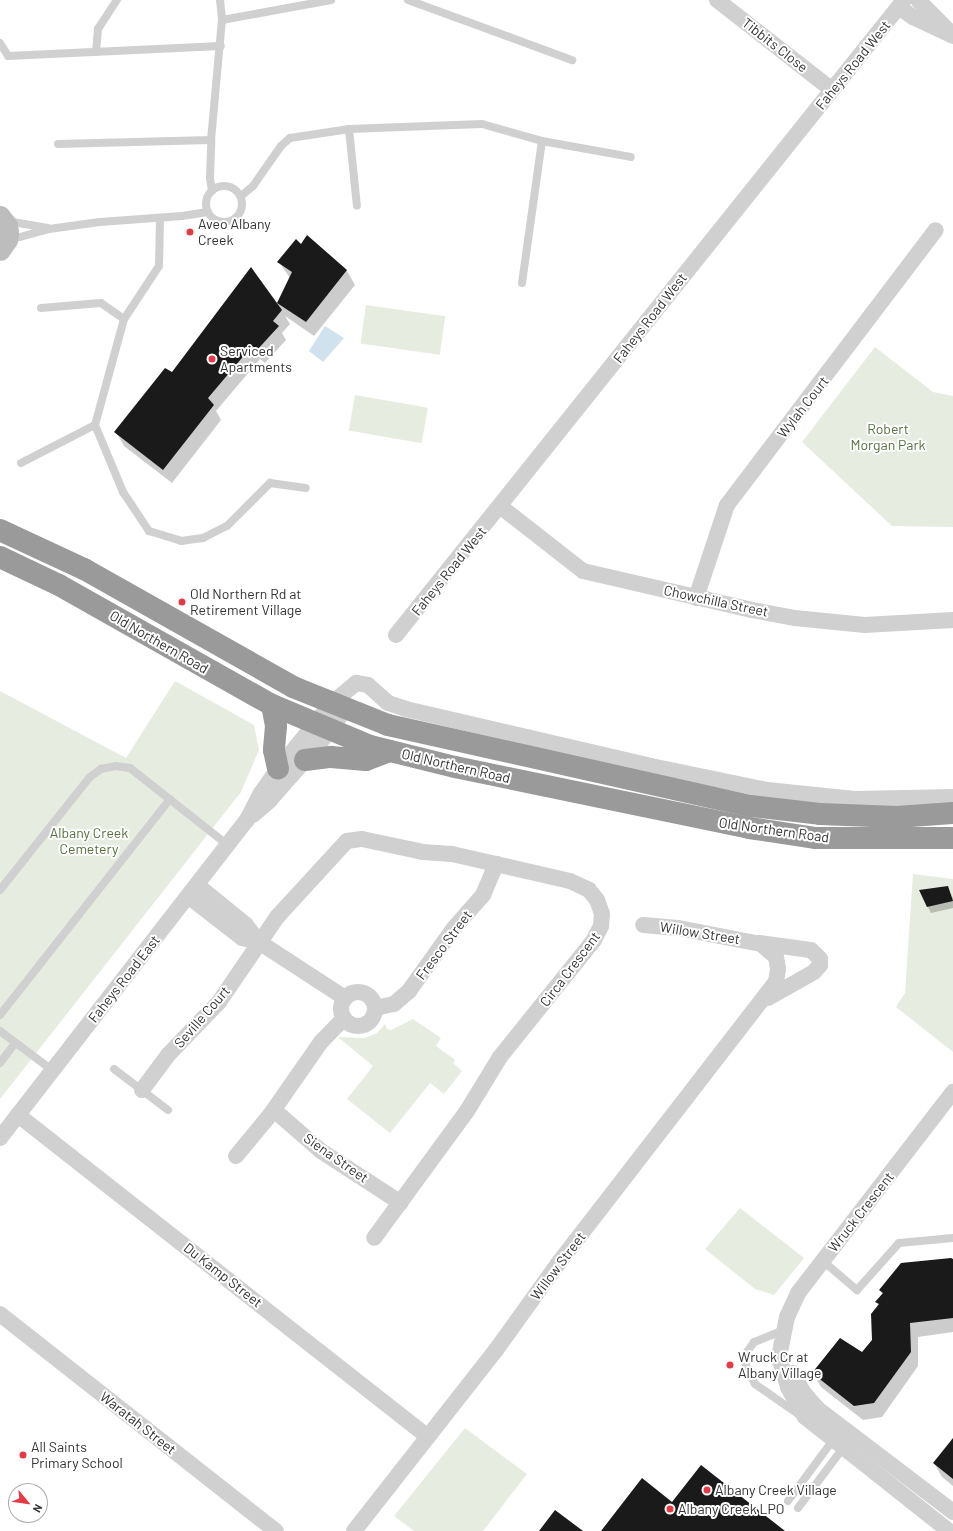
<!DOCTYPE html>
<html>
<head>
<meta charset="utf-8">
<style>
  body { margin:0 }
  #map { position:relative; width:953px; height:1531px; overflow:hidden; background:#fff; font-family:Barlow,sans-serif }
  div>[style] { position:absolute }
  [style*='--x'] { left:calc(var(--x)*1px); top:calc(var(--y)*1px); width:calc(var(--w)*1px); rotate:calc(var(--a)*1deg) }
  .green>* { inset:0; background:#e6ecdf; transform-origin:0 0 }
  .water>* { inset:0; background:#cfe2ee }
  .shadow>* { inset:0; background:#0003 }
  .building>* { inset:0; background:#1a1a1a }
  .lane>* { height:8px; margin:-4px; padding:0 4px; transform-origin:4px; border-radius:4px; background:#d0d0d0 }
  .lane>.ring { margin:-4px; padding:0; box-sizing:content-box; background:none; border:8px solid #d0d0d0; border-radius:50% }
  .street>* { height:16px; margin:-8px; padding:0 8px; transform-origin:8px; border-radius:8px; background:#d0d0d0 }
  .street>.ring { margin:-8px; padding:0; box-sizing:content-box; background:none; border:16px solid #d0d0d0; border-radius:50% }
  .secondary>* { height:22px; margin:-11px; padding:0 11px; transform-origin:11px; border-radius:11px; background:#bdbdbd }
  .highway>* { height:22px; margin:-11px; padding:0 11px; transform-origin:11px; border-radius:11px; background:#9a9a9a }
  .dots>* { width:11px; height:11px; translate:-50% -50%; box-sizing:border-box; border:2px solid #fff; border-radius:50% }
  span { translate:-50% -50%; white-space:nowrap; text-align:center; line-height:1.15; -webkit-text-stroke:4px #fff; paint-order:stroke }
  .street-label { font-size:14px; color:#333 }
  .poi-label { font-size:14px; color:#333 }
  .left { translate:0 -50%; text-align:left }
  .park-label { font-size:14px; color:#56703f }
  .north { position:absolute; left:8px; top:1483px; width:40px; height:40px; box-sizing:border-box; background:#fff; border:1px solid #adadad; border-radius:50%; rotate:119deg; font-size:11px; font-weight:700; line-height:16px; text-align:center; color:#333 }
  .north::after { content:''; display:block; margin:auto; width:14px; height:18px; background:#e63946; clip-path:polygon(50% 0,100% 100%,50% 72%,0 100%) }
</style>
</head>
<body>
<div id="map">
  <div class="green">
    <div style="left:366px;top:305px;width:80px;height:39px;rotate:8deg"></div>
    <div style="clip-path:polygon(875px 347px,933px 392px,953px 396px,953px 527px,892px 526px,802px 442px)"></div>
    <div style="left:355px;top:395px;width:74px;height:36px;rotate:10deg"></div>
    <div style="clip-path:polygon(175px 681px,254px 725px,259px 750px,241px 792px,0 1099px,0 691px,126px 758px)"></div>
    <div style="clip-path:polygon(913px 874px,953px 879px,953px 1052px,896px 1007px,905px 993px)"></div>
    <div style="clip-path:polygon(413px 1019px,441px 1038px,436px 1046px,455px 1060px,453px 1063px,462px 1071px,444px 1094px,430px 1083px,390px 1133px,347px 1099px,373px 1066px,338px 1037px,365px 1038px,377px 1033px,385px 1024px,387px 1029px,391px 1030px)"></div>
    <div style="clip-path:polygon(740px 1208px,804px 1258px,774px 1295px,755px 1289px,705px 1249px)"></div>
    <div style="clip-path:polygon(465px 1428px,527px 1474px,483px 1531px,414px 1531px,394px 1516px)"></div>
  </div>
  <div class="water">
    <div style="clip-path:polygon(325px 326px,344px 338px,323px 362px,309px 351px)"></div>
  </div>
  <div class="shadow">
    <div style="clip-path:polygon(307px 237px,347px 271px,355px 285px,314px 336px,285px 316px,290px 324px,282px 333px,286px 340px,265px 363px,260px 359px,216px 411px,221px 420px,172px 483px,124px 446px,116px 432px,173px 374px,277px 304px,290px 278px,279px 262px,301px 246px)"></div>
    <div style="clip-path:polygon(947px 887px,953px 898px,953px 908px,931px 913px,928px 907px)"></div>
    <div style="clip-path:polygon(953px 1260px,953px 1332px,918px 1337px,918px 1366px,882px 1417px,863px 1420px,821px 1387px,813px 1373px,862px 1354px,873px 1340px,879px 1306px,877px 1302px,883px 1295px,880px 1290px)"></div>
    <div style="clip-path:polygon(953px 1439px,953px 1486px,942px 1477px,934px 1463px)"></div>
  </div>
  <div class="building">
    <div style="clip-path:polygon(307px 235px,347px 270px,306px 322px,277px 303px,292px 272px,277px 262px,296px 239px,301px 244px)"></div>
    <div style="clip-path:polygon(251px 267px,282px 310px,273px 321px,279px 326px,257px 350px,252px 346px,208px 398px,214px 405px,163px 470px,114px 432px,165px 368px,172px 372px)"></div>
    <div style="clip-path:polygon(948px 886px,953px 901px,927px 907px,919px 890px)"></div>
    <div style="clip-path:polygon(951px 1258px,953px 1259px,953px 1318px,910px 1323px,911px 1352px,874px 1403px,854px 1406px,812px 1373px,840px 1338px,862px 1352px,872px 1340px,871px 1314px,879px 1304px,875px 1302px,883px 1293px,879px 1290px,901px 1263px)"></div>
    <div style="clip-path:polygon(953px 1438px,953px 1479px,933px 1463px)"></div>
    <div style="clip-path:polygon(701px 1465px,785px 1531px,601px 1531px,642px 1478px,672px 1502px)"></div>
    <div style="clip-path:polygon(555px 1510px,583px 1531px,539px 1531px)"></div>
  </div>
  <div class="lane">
    <div style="--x:220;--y:0;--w:20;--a:84"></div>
    <div style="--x:408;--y:0;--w:175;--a:20.1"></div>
    <div style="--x:0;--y:43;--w:15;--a:58"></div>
    <div style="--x:8;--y:56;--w:213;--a:-2.7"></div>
    <div style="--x:96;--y:52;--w:23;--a:-85"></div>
    <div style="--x:98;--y:29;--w:35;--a:-57"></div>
    <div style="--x:349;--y:129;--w:77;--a:84.1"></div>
    <div style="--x:58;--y:144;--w:153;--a:-1.5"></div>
    <div class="ring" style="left:206px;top:186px;width:28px;height:28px"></div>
    <div style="--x:212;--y:191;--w:13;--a:-99"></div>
    <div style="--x:210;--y:178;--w:38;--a:-88"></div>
    <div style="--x:211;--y:140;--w:121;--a:-84.8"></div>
    <div style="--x:222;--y:20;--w:111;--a:-10.4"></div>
    <div style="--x:241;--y:196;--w:16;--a:-40"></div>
    <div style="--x:253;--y:186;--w:49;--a:-55"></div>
    <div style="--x:281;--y:146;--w:12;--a:-42"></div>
    <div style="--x:290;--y:138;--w:60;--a:-8.7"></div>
    <div style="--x:349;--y:129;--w:133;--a:-2.2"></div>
    <div style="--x:482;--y:124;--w:62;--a:15.8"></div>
    <div style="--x:542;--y:141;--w:90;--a:10.2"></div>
    <div style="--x:160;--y:218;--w:48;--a:91.2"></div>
    <div style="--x:159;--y:266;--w:64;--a:123.4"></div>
    <div style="--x:124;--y:319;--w:110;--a:105.3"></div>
    <div style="--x:95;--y:425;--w:73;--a:67.3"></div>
    <div style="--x:123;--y:492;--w:47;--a:56.3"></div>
    <div style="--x:149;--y:531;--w:34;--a:17"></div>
    <div style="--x:181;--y:541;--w:22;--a:-8"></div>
    <div style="--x:203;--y:538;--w:27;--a:-27"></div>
    <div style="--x:227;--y:526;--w:61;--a:-45"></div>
    <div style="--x:270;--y:483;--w:36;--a:8"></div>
    <div style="--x:7;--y:221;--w:41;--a:9.9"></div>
    <div style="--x:9;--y:240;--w:41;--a:-15.4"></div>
    <div style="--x:49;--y:229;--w:51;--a:-7.8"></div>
    <div style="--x:100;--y:222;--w:82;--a:-4.2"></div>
    <div style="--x:182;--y:216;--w:26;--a:-9"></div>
    <div style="--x:522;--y:283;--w:143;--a:-82"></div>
    <div style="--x:41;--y:308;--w:60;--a:-4.8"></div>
    <div style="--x:101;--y:303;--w:28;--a:35"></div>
    <div style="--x:21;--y:463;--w:83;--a:-27.2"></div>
    <div style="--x:0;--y:890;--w:144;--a:-51.5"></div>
    <div style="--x:90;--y:777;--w:14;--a:-36"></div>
    <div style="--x:101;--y:769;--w:15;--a:-11"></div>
    <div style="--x:116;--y:766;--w:14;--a:8"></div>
    <div style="--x:130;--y:768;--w:125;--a:38.2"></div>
    <div style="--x:0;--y:1015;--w:275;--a:-51.8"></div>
    <div style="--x:0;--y:1031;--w:65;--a:36.9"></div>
    <div style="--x:0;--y:1063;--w:25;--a:-53"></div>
    <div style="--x:114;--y:1069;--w:68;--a:37.2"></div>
    <div style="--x:823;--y:1261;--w:45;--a:40.5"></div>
    <div style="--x:857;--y:1290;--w:63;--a:-48.2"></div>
    <div style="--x:899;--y:1243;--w:54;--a:-5.3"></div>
    <div style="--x:784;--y:1330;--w:32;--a:158"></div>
    <div style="--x:754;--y:1342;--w:12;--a:125"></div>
    <div style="--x:747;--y:1352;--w:14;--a:94"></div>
    <div style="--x:746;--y:1366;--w:20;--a:63"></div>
    <div style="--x:755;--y:1384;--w:56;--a:34.8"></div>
    <div style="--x:788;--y:1501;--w:76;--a:-53.6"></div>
    <div style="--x:798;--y:1508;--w:75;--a:-53.1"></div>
  </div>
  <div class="street">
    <div style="--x:717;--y:0;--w:146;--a:38"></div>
    <div style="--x:918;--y:0;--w:42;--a:45"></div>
    <div style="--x:899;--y:7;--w:17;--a:36"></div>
    <div style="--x:913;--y:17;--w:44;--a:25.4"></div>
    <div style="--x:501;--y:507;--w:104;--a:38"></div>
    <div style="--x:583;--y:571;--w:173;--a:13"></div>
    <div style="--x:752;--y:610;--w:44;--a:10.5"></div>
    <div style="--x:795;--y:618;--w:70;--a:5.7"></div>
    <div style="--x:865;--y:625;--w:88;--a:-3.3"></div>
    <div style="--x:696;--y:598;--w:98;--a:-71.6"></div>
    <div style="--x:727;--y:505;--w:345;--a:-52.8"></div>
    <div style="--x:396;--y:635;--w:813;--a:-51.34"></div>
    <div style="--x:253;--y:815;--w:23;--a:-41"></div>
    <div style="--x:270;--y:800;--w:76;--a:-48.7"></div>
    <div style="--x:320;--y:743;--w:41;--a:-52.9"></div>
    <div style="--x:197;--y:885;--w:63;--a:39.2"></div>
    <div style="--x:246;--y:925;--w:21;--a:53"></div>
    <div style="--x:188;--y:896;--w:68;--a:37.9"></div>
    <div style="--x:242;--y:938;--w:17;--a:13"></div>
    <div style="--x:259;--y:942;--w:103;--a:33.1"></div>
    <div style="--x:759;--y:943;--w:52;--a:7.7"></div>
    <div style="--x:811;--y:950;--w:13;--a:45"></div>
    <div style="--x:820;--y:959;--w:6;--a:90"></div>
    <div style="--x:820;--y:965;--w:9;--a:131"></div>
    <div style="--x:814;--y:972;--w:53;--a:150.5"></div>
    <div class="ring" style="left:341px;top:992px;width:18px;height:18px"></div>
    <div style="--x:375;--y:1008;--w:19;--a:-12"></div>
    <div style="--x:394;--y:1004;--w:20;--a:-41"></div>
    <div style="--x:409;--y:991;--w:77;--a:-54.5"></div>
    <div style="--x:454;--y:928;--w:44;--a:-48.7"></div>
    <div style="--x:483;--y:895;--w:34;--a:-67"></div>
    <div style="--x:142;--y:1090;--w:44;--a:-53.4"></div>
    <div style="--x:168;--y:1055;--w:74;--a:-46.1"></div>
    <div style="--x:219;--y:1002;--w:103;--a:-55.7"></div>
    <div style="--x:277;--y:917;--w:103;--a:-47.4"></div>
    <div style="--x:347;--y:841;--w:15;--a:-8"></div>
    <div style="--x:362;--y:839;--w:62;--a:12"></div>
    <div style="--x:423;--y:852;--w:29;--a:4"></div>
    <div style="--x:452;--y:854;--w:121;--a:12.9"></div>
    <div style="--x:570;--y:881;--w:21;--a:25"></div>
    <div style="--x:589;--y:890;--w:13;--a:51"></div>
    <div style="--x:597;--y:900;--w:15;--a:70"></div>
    <div style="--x:602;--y:914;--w:12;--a:95"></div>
    <div style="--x:601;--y:926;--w:16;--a:117"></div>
    <div style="--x:594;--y:940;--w:150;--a:128.8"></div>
    <div style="--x:500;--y:1057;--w:63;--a:121.4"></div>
    <div style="--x:467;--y:1111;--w:157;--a:126.2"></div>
    <div style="--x:274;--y:1110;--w:62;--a:41.1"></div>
    <div style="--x:321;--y:1151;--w:95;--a:33"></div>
    <div style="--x:18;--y:1115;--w:521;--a:38.14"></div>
    <div style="--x:0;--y:1138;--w:403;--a:-52.2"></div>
    <div style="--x:247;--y:820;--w:30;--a:-63"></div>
    <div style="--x:261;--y:793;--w:29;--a:-55"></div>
    <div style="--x:278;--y:769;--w:84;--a:-50.8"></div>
    <div style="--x:331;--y:704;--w:33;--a:-40"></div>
    <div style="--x:356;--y:683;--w:12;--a:9"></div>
    <div style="--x:368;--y:685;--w:27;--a:42"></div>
    <div style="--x:388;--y:703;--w:19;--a:18"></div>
    <div style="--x:406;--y:709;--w:252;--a:13.1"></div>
    <div style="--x:651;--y:766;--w:118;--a:11.7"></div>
    <div style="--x:767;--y:790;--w:88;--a:5.8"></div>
    <div style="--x:855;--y:799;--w:98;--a:-1.2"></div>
    <div style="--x:236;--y:1156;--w:53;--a:-50.3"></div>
    <div style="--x:270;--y:1115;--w:89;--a:-55.1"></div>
    <div style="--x:321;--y:1042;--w:33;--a:-46"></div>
    <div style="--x:0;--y:1314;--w:351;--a:38.2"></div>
    <div style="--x:793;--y:1373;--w:21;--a:62"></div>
    <div style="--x:803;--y:1392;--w:23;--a:49"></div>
    <div style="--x:818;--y:1409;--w:170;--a:37.3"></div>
    <div style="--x:354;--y:1531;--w:230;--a:-51.9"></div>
    <div style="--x:496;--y:1350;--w:105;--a:-54.3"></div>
    <div style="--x:557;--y:1265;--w:358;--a:-52.3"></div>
    <div style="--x:776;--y:982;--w:13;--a:-81"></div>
    <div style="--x:778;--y:969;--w:12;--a:-99"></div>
    <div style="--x:776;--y:957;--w:20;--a:-139"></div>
    <div style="--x:761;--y:944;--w:85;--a:-169.1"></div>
    <div style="--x:678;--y:928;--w:35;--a:-175"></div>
    <div style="--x:949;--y:1531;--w:184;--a:-141.6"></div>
    <div style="--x:805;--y:1417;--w:34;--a:-120"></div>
    <div style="--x:788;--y:1387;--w:31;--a:-107"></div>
    <div style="--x:779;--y:1357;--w:41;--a:-78.7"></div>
    <div style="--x:787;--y:1317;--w:26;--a:-65"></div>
    <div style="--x:798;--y:1293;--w:254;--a:-52.4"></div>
  </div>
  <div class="secondary">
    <div style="--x:0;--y:217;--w:11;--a:52"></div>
    <div style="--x:7;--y:226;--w:7;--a:82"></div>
    <div style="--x:8;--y:233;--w:7;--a:98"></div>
    <div style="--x:7;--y:240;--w:12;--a:125"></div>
  </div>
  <div class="highway">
    <div style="--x:0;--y:530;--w:93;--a:24.9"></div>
    <div style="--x:84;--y:569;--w:240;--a:29.4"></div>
    <div style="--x:293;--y:687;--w:102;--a:21.8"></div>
    <div style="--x:388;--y:725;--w:372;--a:12.6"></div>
    <div style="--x:751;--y:806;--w:69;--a:6.6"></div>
    <div style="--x:820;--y:814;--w:77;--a:2.2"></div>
    <div style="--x:897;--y:817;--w:56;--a:-4.1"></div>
    <div style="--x:0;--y:557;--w:65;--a:25.4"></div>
    <div style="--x:59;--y:585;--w:244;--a:29.4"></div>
    <div style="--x:272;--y:705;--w:106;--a:22.7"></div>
    <div style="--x:370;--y:746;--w:88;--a:13.9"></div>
    <div style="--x:455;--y:767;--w:300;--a:11.7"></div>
    <div style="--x:749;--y:828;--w:68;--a:8.5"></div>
    <div style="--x:816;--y:838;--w:137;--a:0"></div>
    <div style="--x:272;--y:705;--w:21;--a:79"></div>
    <div style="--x:276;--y:726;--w:24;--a:95"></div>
    <div style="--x:274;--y:750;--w:19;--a:78"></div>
    <div style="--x:305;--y:760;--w:26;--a:-7"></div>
    <div style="--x:331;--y:757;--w:35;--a:5"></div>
    <div style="--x:366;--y:760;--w:25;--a:-21"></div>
  </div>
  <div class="dots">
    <div style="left:190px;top:232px;background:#e63946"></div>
    <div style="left:212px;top:359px;background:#e63946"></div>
    <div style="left:182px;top:602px;background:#e63946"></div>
    <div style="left:730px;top:1365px;background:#e63946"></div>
    <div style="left:23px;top:1455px;background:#e63946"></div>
    <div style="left:707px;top:1490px;background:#e63946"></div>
    <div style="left:670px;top:1509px;background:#e63946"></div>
  </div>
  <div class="street-label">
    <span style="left:775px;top:45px;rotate:38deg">Tibbits Close</span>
    <span style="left:853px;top:65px;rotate:-51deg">Faheys Road West</span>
    <span style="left:650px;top:318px;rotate:-52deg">Faheys Road West</span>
    <span style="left:803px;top:407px;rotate:-52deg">Wylah Court</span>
    <span style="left:449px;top:571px;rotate:-51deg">Faheys Road West</span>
    <span style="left:716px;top:601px;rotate:12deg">Chowchilla Street</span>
    <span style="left:159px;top:642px;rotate:30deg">Old Northern Road</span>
    <span style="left:456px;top:766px;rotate:13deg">Old Northern Road</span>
    <span style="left:774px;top:830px;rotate:8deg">Old Northern Road</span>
    <span style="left:700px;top:933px;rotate:9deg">Willow Street</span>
    <span style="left:444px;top:945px;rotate:-53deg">Fresco Street</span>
    <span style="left:570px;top:969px;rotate:-53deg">Circa Crescent</span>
    <span style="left:124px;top:979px;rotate:-52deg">Faheys Road East</span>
    <span style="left:202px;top:1017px;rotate:-49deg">Seville Court</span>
    <span style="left:336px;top:1158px;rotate:35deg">Siena Street</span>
    <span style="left:861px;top:1212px;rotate:-52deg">Wruck Crescent</span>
    <span style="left:558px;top:1266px;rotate:-53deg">Willow Street</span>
    <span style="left:223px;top:1275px;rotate:38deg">Du Kamp Street</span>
    <span style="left:138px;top:1423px;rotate:38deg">Waratah Street</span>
  </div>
  <div class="poi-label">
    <span class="left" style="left:198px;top:232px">Aveo Albany<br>Creek</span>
    <span class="left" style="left:220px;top:359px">Serviced<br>Apartments</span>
    <span class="left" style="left:190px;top:602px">Old Northern Rd at<br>Retirement Village</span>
    <span class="left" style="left:738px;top:1365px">Wruck Cr at<br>Albany Village</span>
    <span class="left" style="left:31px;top:1455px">All Saints<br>Primary School</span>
    <span class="left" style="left:715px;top:1490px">Albany Creek Village</span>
    <span class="left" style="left:678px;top:1509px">Albany Creek LPO</span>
  </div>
  <div class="park-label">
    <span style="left:888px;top:437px">Robert<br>Morgan Park</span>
    <span style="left:89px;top:841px">Albany Creek<br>Cemetery</span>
  </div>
  <div class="north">N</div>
</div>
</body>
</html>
